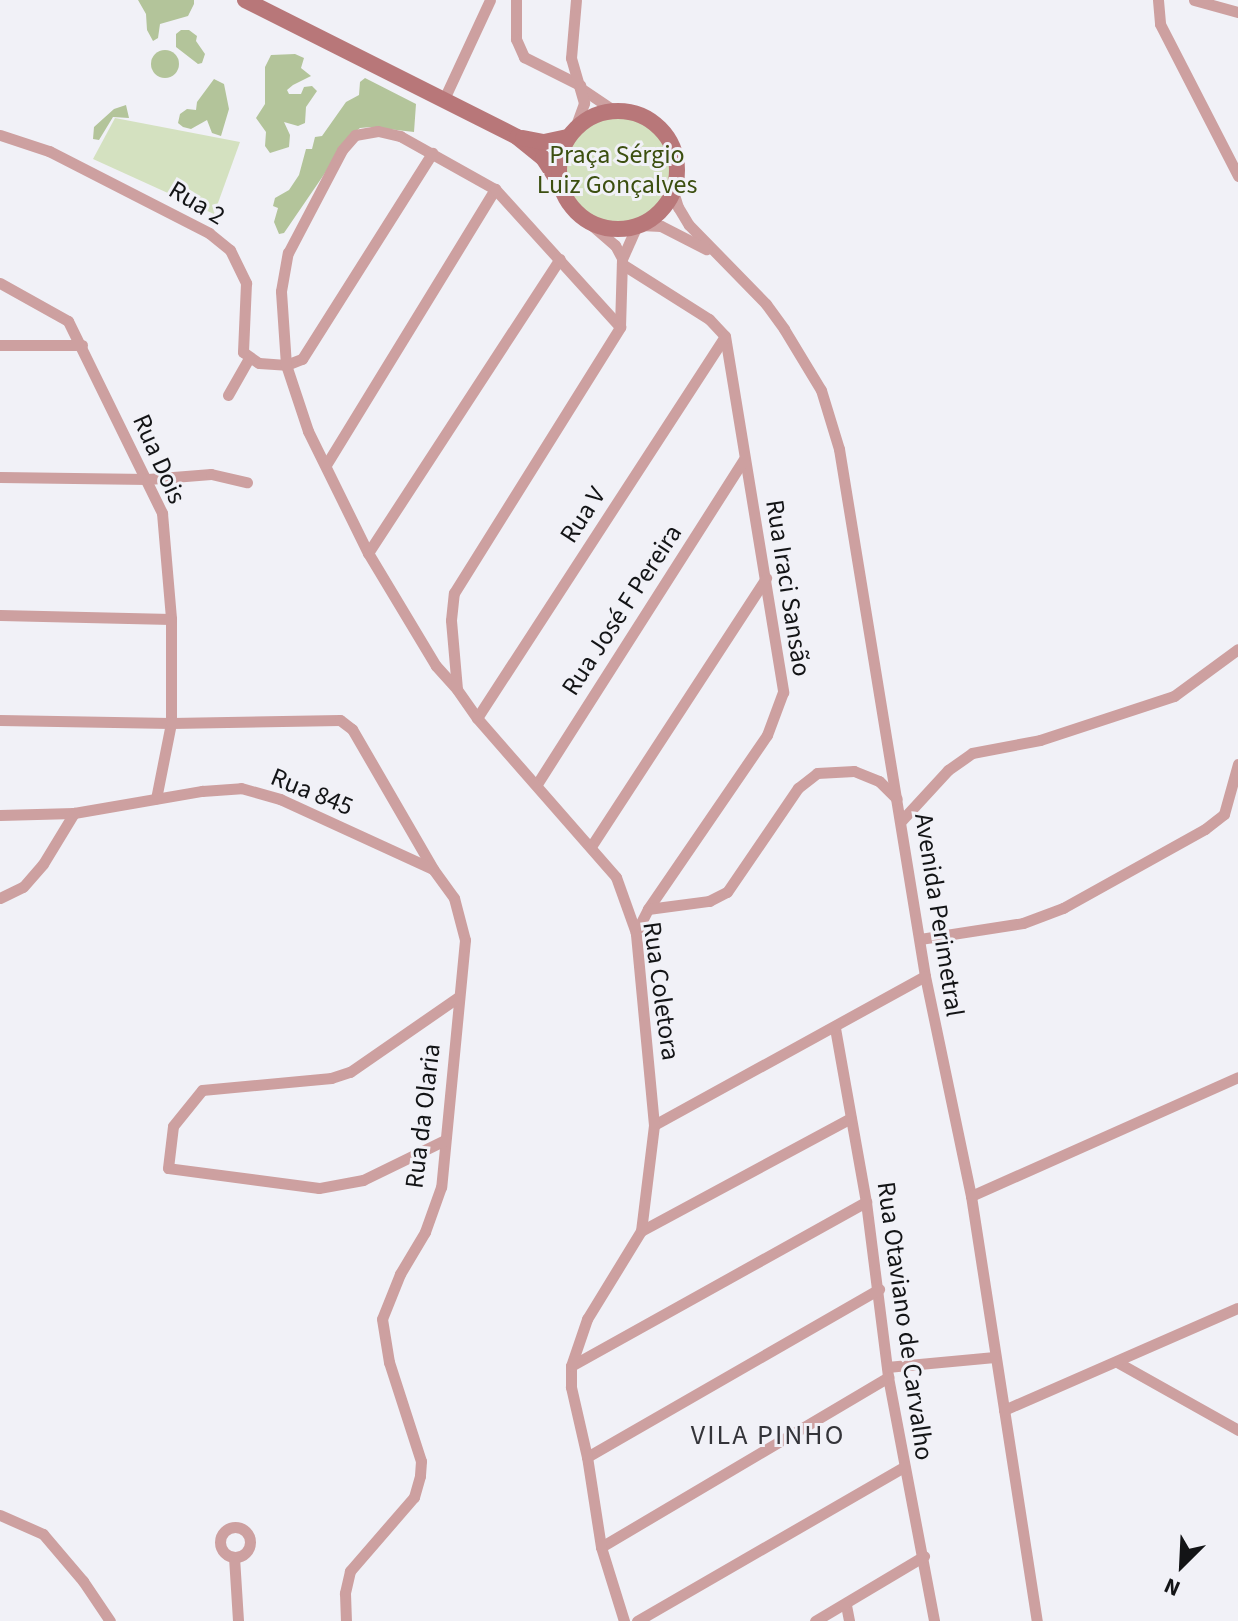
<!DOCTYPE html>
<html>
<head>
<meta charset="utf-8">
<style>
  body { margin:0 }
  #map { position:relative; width:1238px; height:1621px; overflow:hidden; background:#f1f1f7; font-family:"Source Sans 3",sans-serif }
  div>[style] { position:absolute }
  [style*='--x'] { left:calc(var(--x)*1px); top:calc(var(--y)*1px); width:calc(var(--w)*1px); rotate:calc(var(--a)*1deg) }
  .green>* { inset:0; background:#d4e1c0 }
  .round { border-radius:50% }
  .forest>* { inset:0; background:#b3c49a }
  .street>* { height:11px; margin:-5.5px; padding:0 5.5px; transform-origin:5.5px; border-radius:5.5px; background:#cda0a0 }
  .street>.ring { margin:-5.5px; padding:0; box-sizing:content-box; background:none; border:11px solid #cda0a0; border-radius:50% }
  .secondary>* { height:16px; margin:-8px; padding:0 8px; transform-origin:8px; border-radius:8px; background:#b87779 }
  .secondary>.ring { margin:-8px; padding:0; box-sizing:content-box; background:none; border:16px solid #b87779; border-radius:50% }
  span { translate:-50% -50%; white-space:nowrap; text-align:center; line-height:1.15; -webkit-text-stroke:6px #f1f1f7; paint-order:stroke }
  .park-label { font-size:26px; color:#3c4f10 }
  .street-label { font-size:26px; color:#131416 }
  .neighbourhood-label { font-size:28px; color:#343439; letter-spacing:2px }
  .north { position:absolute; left:1142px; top:1525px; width:80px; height:80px; -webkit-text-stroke:6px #f1f1f7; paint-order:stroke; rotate:204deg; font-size:22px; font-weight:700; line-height:32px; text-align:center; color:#131416 }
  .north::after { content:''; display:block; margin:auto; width:28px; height:36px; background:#131416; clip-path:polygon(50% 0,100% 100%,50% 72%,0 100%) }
</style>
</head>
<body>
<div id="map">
  <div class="green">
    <div class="round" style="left:563px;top:116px;width:108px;height:108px"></div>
    <div style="clip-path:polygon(115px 118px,240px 142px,214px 214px,93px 159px)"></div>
  </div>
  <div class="forest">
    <div style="clip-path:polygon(138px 0,194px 0,194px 4px,188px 16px,160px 24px,158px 38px,153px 41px,147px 30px,146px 14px)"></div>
    <div style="clip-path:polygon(181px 30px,189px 30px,197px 36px,196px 41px,205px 54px,202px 63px,198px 64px,176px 47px,176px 34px)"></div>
    <div class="round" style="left:151px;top:50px;width:28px;height:28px"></div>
    <div style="clip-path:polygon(295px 54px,304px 58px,301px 68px,311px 76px,293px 85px,287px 90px,289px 94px,301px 94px,304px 87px,312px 86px,317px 91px,306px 107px,305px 123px,298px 126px,284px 122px,290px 135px,289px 147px,270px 153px,265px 146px,266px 132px,256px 118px,265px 104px,265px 67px,271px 55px)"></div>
    <div style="clip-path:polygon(365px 78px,416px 104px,414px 132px,371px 127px,360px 128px,351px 135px,284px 233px,279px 234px,274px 222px,278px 208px,273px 206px,275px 198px,289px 190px,299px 175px,306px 149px,312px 149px,315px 137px,322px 136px,346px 102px,359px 95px,360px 82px)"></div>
    <div style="clip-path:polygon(214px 79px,224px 84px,229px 109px,221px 136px,212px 133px,207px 120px,191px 129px,183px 127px,178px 123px,180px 114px,187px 109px,196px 110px,197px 102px)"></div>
    <div style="clip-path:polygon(126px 105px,129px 118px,113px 117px,99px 140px,93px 139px,94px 127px,114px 109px)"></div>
  </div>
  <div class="street">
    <div style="--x:516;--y:0;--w:39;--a:90"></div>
    <div style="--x:516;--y:39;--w:20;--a:66"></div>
    <div style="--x:524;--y:57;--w:63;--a:26.6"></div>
    <div style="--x:1158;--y:0;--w:24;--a:85"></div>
    <div style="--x:1160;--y:24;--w:171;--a:62.8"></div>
    <div style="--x:1194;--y:0;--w:46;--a:15.3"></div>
    <div style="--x:582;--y:89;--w:34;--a:34"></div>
    <div style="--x:610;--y:108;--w:14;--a:12"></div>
    <div style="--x:444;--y:99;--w:109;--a:-65.1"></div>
    <div style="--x:575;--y:128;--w:27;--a:-70"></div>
    <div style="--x:584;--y:103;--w:47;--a:-106.1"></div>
    <div style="--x:571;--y:58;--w:58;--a:-85.1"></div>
    <div style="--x:0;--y:135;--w:52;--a:18.1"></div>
    <div style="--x:49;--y:151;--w:180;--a:27.1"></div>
    <div style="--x:209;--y:233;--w:27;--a:39"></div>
    <div style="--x:230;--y:250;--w:37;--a:64"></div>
    <div style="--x:246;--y:283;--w:69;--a:92.5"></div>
    <div style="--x:243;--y:352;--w:19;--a:35"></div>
    <div style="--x:259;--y:363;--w:27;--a:4"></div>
    <div style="--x:286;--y:365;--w:17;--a:-21"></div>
    <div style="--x:302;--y:359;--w:244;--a:-57.7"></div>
    <div style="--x:673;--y:191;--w:17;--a:73"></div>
    <div style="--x:678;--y:207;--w:21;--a:59"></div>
    <div style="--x:689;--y:225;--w:110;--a:45.7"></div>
    <div style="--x:766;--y:304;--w:31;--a:54"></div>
    <div style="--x:784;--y:329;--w:71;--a:58.8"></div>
    <div style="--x:821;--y:390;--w:62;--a:73"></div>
    <div style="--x:839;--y:449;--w:534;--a:80.73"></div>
    <div style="--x:925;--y:976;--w:225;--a:78.2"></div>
    <div style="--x:971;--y:1196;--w:430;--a:81.2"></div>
    <div style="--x:587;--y:221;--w:37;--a:41"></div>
    <div style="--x:615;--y:245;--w:15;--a:62"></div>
    <div style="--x:640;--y:225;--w:21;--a:3"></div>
    <div style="--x:661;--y:226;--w:51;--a:27.1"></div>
    <div style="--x:622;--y:264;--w:103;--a:32.3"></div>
    <div style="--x:709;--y:319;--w:23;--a:47"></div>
    <div style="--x:725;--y:336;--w:361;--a:80.7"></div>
    <div style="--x:783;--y:692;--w:46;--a:110.4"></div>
    <div style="--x:767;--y:735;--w:211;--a:124.4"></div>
    <div style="--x:648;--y:909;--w:27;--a:117"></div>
    <div style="--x:0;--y:283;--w:78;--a:29.2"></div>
    <div style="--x:68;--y:321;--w:214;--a:63.9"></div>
    <div style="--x:162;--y:513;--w:106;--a:85.1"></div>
    <div style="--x:171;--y:619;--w:104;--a:90"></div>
    <div style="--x:171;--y:723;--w:77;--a:101.2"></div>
    <div style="--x:0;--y:345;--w:82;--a:0"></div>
    <div style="--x:228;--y:395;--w:43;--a:-60.4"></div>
    <div style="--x:326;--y:465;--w:324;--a:-58.5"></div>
    <div style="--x:0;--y:477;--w:148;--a:0.8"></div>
    <div style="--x:148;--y:479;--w:63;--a:-4.5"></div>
    <div style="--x:211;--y:474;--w:37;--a:13"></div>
    <div style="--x:368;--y:553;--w:351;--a:-56.9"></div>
    <div style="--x:0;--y:615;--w:171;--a:1.3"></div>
    <div style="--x:456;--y:688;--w:30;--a:-132"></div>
    <div style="--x:436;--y:666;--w:132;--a:-121"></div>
    <div style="--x:368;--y:553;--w:136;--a:-116.2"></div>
    <div style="--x:308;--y:431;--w:70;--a:-108.4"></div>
    <div style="--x:286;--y:365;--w:74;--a:-93.9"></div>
    <div style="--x:281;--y:291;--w:39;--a:-80"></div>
    <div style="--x:288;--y:253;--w:116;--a:-62.3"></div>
    <div style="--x:342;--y:150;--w:20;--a:-49"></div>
    <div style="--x:355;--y:135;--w:23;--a:-10"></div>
    <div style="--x:378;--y:131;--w:23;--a:13"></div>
    <div style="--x:400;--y:136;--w:109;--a:29.2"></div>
    <div style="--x:495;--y:189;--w:186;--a:47.8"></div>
    <div style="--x:477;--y:718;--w:455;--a:-57"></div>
    <div style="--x:0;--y:720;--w:171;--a:1"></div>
    <div style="--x:171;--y:723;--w:169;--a:-1"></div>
    <div style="--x:340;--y:720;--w:15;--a:37"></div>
    <div style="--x:352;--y:729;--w:162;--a:59.9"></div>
    <div style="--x:433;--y:869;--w:36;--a:54"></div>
    <div style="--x:454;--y:898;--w:43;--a:75.3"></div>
    <div style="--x:465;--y:940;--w:248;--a:95.5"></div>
    <div style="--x:441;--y:1187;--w:48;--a:109.6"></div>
    <div style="--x:425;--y:1232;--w:49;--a:120.8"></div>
    <div style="--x:400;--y:1274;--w:48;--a:111.8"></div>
    <div style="--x:382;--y:1319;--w:44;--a:80.8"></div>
    <div style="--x:389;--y:1362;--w:104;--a:72.1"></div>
    <div style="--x:421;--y:1461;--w:15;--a:94"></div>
    <div style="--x:420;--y:1476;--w:22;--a:106"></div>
    <div style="--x:414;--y:1497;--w:98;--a:130.9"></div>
    <div style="--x:350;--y:1571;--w:23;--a:103"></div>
    <div style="--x:345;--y:1593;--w:28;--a:88"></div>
    <div style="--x:537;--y:784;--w:385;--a:-57.5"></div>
    <div style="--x:0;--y:815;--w:74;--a:-1.5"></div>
    <div style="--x:74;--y:813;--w:130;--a:-9.8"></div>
    <div style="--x:202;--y:791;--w:39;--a:-4"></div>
    <div style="--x:241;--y:788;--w:41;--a:15.8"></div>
    <div style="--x:280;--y:799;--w:168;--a:24.6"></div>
    <div style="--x:902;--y:820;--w:68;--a:-47.4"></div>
    <div style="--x:948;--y:770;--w:29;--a:-35"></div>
    <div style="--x:972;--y:753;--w:69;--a:-10.8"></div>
    <div style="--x:1040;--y:740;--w:141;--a:-18.2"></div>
    <div style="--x:1174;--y:696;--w:79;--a:-36.3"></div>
    <div style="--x:592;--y:845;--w:319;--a:-56.9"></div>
    <div style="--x:0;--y:898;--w:25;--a:-26"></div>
    <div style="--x:23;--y:887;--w:30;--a:-49"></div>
    <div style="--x:43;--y:864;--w:60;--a:-58.7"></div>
    <div style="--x:648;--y:909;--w:62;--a:-7.5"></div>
    <div style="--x:709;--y:901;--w:20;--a:-27"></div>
    <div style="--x:727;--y:892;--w:126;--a:-55.7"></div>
    <div style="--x:798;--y:788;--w:24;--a:-38"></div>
    <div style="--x:817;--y:773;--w:37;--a:-3"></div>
    <div style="--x:854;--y:771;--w:27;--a:22"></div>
    <div style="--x:879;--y:781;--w:25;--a:45"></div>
    <div style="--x:920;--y:939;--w:104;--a:-8.8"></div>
    <div style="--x:1023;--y:923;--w:43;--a:-20.6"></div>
    <div style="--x:1063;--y:908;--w:162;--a:-29.1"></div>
    <div style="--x:1205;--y:829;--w:24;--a:-38"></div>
    <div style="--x:1224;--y:814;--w:52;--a:-74.4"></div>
    <div style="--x:835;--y:1028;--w:177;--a:79.9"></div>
    <div style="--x:866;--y:1202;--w:176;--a:82.8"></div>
    <div style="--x:888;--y:1377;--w:248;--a:79.3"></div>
    <div style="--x:654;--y:1125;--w:309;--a:-28.8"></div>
    <div style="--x:445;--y:1140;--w:91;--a:154"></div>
    <div style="--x:363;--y:1180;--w:45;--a:169.7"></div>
    <div style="--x:319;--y:1188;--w:152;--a:-172.5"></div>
    <div style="--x:168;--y:1168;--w:42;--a:-83.2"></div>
    <div style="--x:173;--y:1126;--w:46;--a:-51.1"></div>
    <div style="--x:202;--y:1090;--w:130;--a:-5.3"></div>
    <div style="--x:331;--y:1078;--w:20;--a:-18"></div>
    <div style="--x:350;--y:1072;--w:130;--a:-34.7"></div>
    <div style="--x:971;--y:1196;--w:292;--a:-24"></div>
    <div style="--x:641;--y:1231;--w:238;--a:-28.3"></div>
    <div style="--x:1117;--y:1362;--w:139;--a:29.3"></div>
    <div style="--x:571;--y:1366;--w:338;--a:-29.1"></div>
    <div style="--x:887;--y:1367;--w:108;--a:-5.3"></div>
    <div style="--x:1004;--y:1410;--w:255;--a:-23.6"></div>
    <div style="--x:587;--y:1457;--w:337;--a:-29.9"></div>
    <div style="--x:0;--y:1515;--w:47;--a:23.8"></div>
    <div style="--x:43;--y:1534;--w:62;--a:49.6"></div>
    <div style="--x:83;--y:1581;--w:48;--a:56"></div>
    <div class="ring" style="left:220px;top:1527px;width:19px;height:19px"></div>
    <div style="--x:601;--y:1547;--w:334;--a:-30.6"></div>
    <div style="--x:234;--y:1557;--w:64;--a:86.4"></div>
    <div style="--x:846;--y:1605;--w:16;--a:79"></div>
    <div style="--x:624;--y:1621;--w:77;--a:-107.3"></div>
    <div style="--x:601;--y:1547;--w:91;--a:-98.8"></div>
    <div style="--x:587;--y:1457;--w:72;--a:-102.9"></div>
    <div style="--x:571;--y:1387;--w:21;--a:-90"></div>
    <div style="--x:571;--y:1366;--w:50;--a:-71.2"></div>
    <div style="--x:587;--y:1319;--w:103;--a:-58.5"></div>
    <div style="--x:641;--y:1231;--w:107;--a:-83"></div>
    <div style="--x:654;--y:1125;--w:193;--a:-95.4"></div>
    <div style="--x:636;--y:933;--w:59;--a:-109.7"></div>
    <div style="--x:616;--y:877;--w:211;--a:-131.2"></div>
    <div style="--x:477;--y:718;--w:35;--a:-125"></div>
    <div style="--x:457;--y:689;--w:69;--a:-95"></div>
    <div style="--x:451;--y:620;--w:27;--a:-84"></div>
    <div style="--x:454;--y:593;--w:314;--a:-58"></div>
    <div style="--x:620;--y:327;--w:68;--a:-88.3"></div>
    <div style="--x:622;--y:259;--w:35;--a:-66"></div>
    <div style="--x:637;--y:1621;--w:308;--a:-30"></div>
    <div style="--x:815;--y:1621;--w:127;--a:-30.8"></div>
  </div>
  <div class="secondary">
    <div style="--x:245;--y:0;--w:305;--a:26.7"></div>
    <div style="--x:517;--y:137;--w:33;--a:39"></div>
    <div style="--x:543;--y:158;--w:27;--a:57"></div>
    <div class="ring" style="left:559px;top:111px;width:102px;height:102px"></div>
    <div style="--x:523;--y:138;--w:21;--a:11"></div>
    <div style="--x:544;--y:142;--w:25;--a:-12"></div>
  </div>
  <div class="park-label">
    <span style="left:617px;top:170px">Praça Sérgio<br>Luiz Gonçalves</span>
  </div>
  <div class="street-label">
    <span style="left:197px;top:203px;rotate:31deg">Rua 2</span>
    <span style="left:159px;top:459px;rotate:66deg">Rua Dois</span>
    <span style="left:583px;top:515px;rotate:-57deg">Rua V</span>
    <span style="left:788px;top:588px;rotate:81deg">Rua Iraci Sansão</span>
    <span style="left:622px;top:610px;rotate:-57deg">Rua José F Pereira</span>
    <span style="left:312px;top:792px;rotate:22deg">Rua 845</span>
    <span style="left:939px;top:915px;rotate:81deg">Avenida Perimetral</span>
    <span style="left:661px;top:991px;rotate:82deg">Rua Coletora</span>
    <span style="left:423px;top:1116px;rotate:-83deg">Rua da Olaria</span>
    <span style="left:905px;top:1321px;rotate:82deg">Rua Otaviano de Carvalho</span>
  </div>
  <div class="neighbourhood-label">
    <span style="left:768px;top:1435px">VILA PINHO</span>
  </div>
  <div class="north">N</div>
</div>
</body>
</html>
